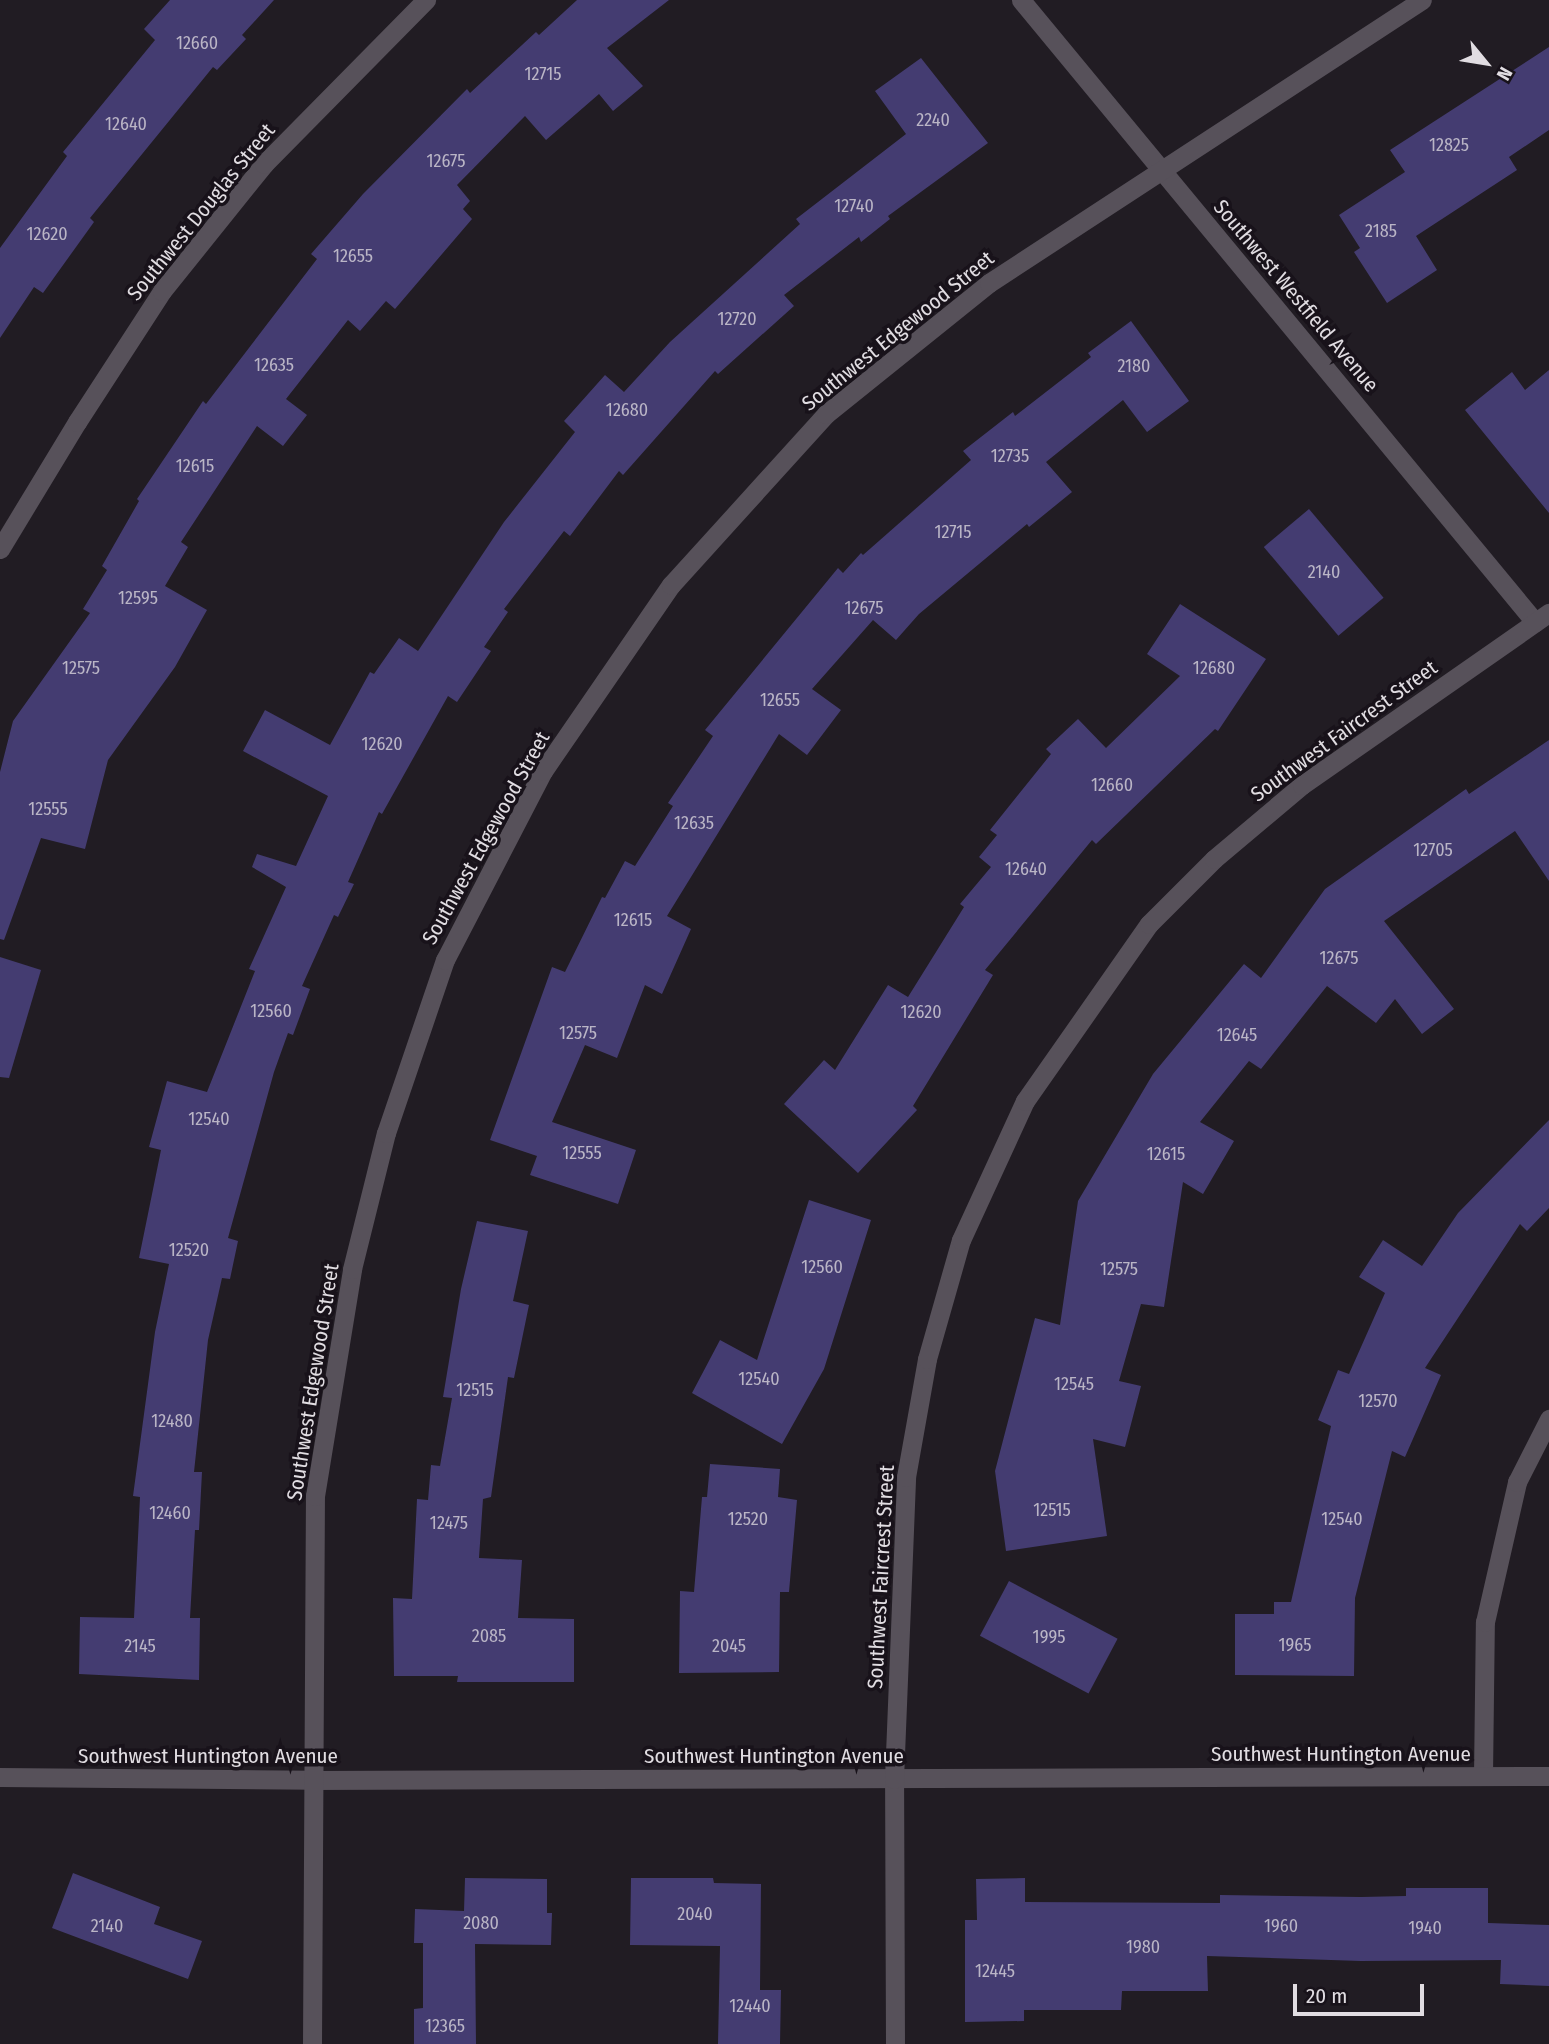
<!DOCTYPE html>
<html>
<head>
<meta charset="utf-8">
<style>
  body { margin:0 }
  #map { position:relative; width:1549px; height:2044px; overflow:hidden; background:#211c23; font-family:"Fira Sans Condensed",sans-serif }
  div>[style] { position:absolute }
  [style*='--x'] { left:calc(var(--x)*1px); top:calc(var(--y)*1px); width:calc(var(--w)*1px); rotate:calc(var(--a)*1deg) }
  .building>* { inset:0; background:#443c71; transform-origin:0 0 }
  .minor>* { height:19px; margin:-9.5px; padding:0 9.5px; transform-origin:9.5px; border-radius:9.5px; background:#57515a }
  span { translate:-50% -50%; white-space:nowrap; text-align:center; line-height:1.15; -webkit-text-stroke:7px #18121a; paint-order:stroke }
  .number-label { font-size:18px; color:#bab5c6 }
  .number-label span { -webkit-text-stroke-width:0 }
  .street-label { font-size:21px; color:#e1dde2 }
  .north { position:absolute; left:1451px; top:28px; width:70px; height:70px; -webkit-text-stroke:5px #18121a; paint-order:stroke; rotate:120deg; font-size:19px; font-weight:700; line-height:28px; text-align:center; color:#e1dde2 }
  .north::after { content:''; display:block; margin:auto; width:24px; height:32px; background:#e1dde2; clip-path:polygon(50% 0,100% 100%,50% 72%,0 100%) }
  .scale { position:absolute; left:1293px; top:1984px; width:131px; height:32px; box-sizing:border-box; border:4px solid #e1dde2; border-top:0; padding-left:9px; font-size:21px; line-height:24px; white-space:nowrap; color:#e1dde2; -webkit-text-stroke:5px #18121a; paint-order:stroke }
</style>
</head>
<body>
<div id="map">
  <div class="building">
    <div style="clip-path:polygon(170px 0,274px 0,242px 35px,246px 39px,217px 70px,213px 67px,90px 218px,94px 222px,43px 293px,34px 287px,0 338px,0 248px,67px 156px,63px 152px,155px 40px,144px 29px)"></div>
    <div style="clip-path:polygon(577px 0,669px 0,607px 48px,643px 86px,613px 111px,599px 94px,546px 140px,525px 116px,457px 185px,470px 201px,463px 209px,472px 219px,395px 309px,386px 301px,360px 331px,348px 320px,286px 399px,307px 415px,283px 446px,257px 426px,181px 542px,188px 547px,165px 586px,207px 610px,175px 667px,108px 760px,85px 849px,41px 838px,4px 940px,0 939px,0 772px,13px 721px,90px 613px,83px 609px,107px 570px,102px 566px,139px 501px,137px 499px,203px 401px,206px 404px,317px 259px,311px 254px,363px 194px,467px 89px,470px 93px,536px 32px,539px 35px)"></div>
    <div style="clip-path:polygon(1549px 47px,1549px 130px,1509px 157px,1517px 170px,1416px 236px,1437px 270px,1387px 303px,1354px 252px,1360px 248px,1339px 215px,1405px 172px,1390px 150px)"></div>
    <div style="clip-path:polygon(921px 58px,988px 143px,888px 216px,890px 219px,861px 242px,859px 237px,784px 295px,794px 306px,718px 374px,715px 371px,623px 475px,619px 471px,570px 536px,564px 531px,504px 609px,508px 612px,484px 647px,491px 651px,457px 702px,448px 696px,382px 814px,379px 812px,348px 882px,354px 884px,338px 917px,334px 915px,302px 986px,310px 989px,293px 1035px,288px 1033px,274px 1072px,228px 1238px,238px 1241px,230px 1279px,222px 1278px,208px 1340px,194px 1472px,202px 1472px,199px 1530px,195px 1530px,190px 1618px,200px 1618px,199px 1680px,79px 1674px,80px 1617px,134px 1618px,140px 1497px,133px 1496px,155px 1332px,169px 1264px,139px 1258px,161px 1150px,149px 1147px,167px 1081px,207px 1092px,255px 971px,249px 969px,286px 887px,252px 867px,257px 854px,296px 866px,328px 796px,243px 751px,265px 710px,330px 745px,370px 672px,374px 674px,399px 638px,418px 651px,504px 522px,575px 432px,564px 421px,605px 375px,624px 392px,670px 342px,800px 224px,796px 219px,906px 134px,875px 91px)"></div>
    <div style="clip-path:polygon(1131px 321px,1189px 401px,1147px 432px,1123px 400px,1046px 462px,1072px 492px,1029px 527px,1027px 524px,919px 614px,896px 640px,873px 620px,812px 689px,841px 710px,807px 755px,779px 734px,667px 916px,691px 929px,662px 994px,645px 985px,617px 1058px,585px 1045px,552px 1122px,636px 1150px,618px 1204px,530px 1175px,537px 1156px,490px 1140px,552px 967px,565px 972px,602px 897px,605px 898px,625px 861px,635px 866px,673px 806px,668px 803px,713px 736px,705px 730px,838px 568px,843px 573px,861px 553px,863px 555px,971px 460px,963px 451px,1013px 412px,1015px 416px,1091px 357px,1088px 353px)"></div>
    <div style="clip-path:polygon(1549px 370px,1549px 513px,1465px 410px,1512px 372px,1525px 390px)"></div>
    <div style="left:1309px;top:509px;width:116px;height:59px;rotate:50deg"></div>
    <div style="clip-path:polygon(1180px 604px,1266px 659px,1218px 731px,1215px 729px,1096px 844px,1092px 840px,985px 970px,993px 975px,913px 1106px,917px 1110px,858px 1173px,784px 1104px,824px 1060px,835px 1070px,888px 985px,908px 997px,964px 907px,960px 904px,991px 867px,979px 857px,997px 835px,990px 830px,1051px 754px,1046px 749px,1078px 719px,1106px 748px,1180px 676px,1147px 654px)"></div>
    <div style="clip-path:polygon(1549px 740px,1549px 881px,1515px 831px,1384px 921px,1454px 1009px,1422px 1034px,1395px 999px,1376px 1023px,1327px 986px,1261px 1069px,1249px 1061px,1200px 1122px,1234px 1141px,1203px 1194px,1183px 1182px,1164px 1307px,1141px 1304px,1119px 1381px,1141px 1386px,1125px 1447px,1093px 1439px,1107px 1536px,1006px 1551px,995px 1471px,1035px 1318px,1060px 1325px,1078px 1201px,1153px 1074px,1244px 964px,1261px 978px,1325px 889px,1466px 789px,1469px 794px)"></div>
    <div style="clip-path:polygon(0 957px,41px 970px,9px 1078px,0 1077px)"></div>
    <div style="clip-path:polygon(1549px 1120px,1549px 1208px,1527px 1231px,1520px 1224px,1425px 1368px,1441px 1375px,1405px 1457px,1392px 1451px,1355px 1598px,1354px 1676px,1235px 1675px,1235px 1614px,1274px 1614px,1274px 1602px,1291px 1602px,1331px 1426px,1318px 1420px,1338px 1370px,1349px 1374px,1385px 1293px,1359px 1277px,1383px 1240px,1422px 1266px,1458px 1213px)"></div>
    <div style="clip-path:polygon(809px 1200px,871px 1220px,824px 1369px,782px 1444px,692px 1393px,720px 1340px,757px 1360px)"></div>
    <div style="clip-path:polygon(477px 1221px,528px 1231px,513px 1301px,529px 1305px,514px 1378px,508px 1377px,491px 1497px,483px 1499px,479px 1558px,522px 1560px,518px 1618px,574px 1619px,574px 1682px,457px 1682px,458px 1676px,394px 1676px,393px 1598px,412px 1599px,417px 1499px,428px 1500px,431px 1465px,440px 1466px,452px 1398px,443px 1397px,461px 1289px)"></div>
    <div style="clip-path:polygon(710px 1464px,780px 1469px,778px 1497px,797px 1500px,789px 1592px,780px 1592px,779px 1672px,679px 1673px,680px 1591px,694px 1592px,702px 1497px,707px 1497px)"></div>
    <div style="left:1009px;top:1581px;width:123px;height:62px;rotate:28deg"></div>
    <div style="clip-path:polygon(73px 1873px,160px 1907px,154px 1924px,202px 1941px,188px 1979px,52px 1928px)"></div>
    <div style="clip-path:polygon(465px 1878px,547px 1879px,547px 1913px,552px 1913px,551px 1945px,475px 1944px,476px 2044px,414px 2044px,414px 2009px,423px 2008px,423px 1943px,414px 1943px,415px 1909px,464px 1911px)"></div>
    <div style="clip-path:polygon(631px 1878px,713px 1878px,714px 1883px,761px 1884px,760px 1990px,781px 1990px,780px 2044px,718px 2044px,720px 1946px,630px 1945px)"></div>
    <div style="clip-path:polygon(1025px 1878px,1025px 1902px,1220px 1903px,1220px 1895px,1361px 1897px,1406px 1896px,1406px 1888px,1488px 1888px,1488px 1923px,1549px 1925px,1549px 1986px,1500px 1984px,1501px 1960px,1361px 1961px,1207px 1956px,1208px 1991px,1122px 1991px,1121px 2010px,1024px 2010px,1024px 2021px,965px 2022px,965px 1920px,977px 1920px,976px 1879px)"></div>
  </div>
  <div class="minor">
    <div style="--x:1021;--y:0;--w:807;--a:50.43"></div>
    <div style="--x:0;--y:549;--w:149;--a:-58.8"></div>
    <div style="--x:77;--y:422;--w:156;--a:-57"></div>
    <div style="--x:162;--y:291;--w:163;--a:-51.2"></div>
    <div style="--x:264;--y:164;--w:231;--a:-45.4"></div>
    <div style="--x:1483;--y:1776;--w:154;--a:-89.3"></div>
    <div style="--x:1485;--y:1622;--w:144;--a:-77.1"></div>
    <div style="--x:1517;--y:1482;--w:71;--a:-63.1"></div>
    <div style="--x:0;--y:1777;--w:313;--a:0.5"></div>
    <div style="--x:313;--y:1780;--w:1236;--a:-0.19"></div>
    <div style="--x:312;--y:2044;--w:548;--a:-89.69"></div>
    <div style="--x:315;--y:1496;--w:230;--a:-80.7"></div>
    <div style="--x:352;--y:1269;--w:140;--a:-76"></div>
    <div style="--x:386;--y:1133;--w:183;--a:-71.2"></div>
    <div style="--x:445;--y:960;--w:213;--a:-62.6"></div>
    <div style="--x:543;--y:771;--w:226;--a:-55.5"></div>
    <div style="--x:671;--y:585;--w:231;--a:-47.8"></div>
    <div style="--x:826;--y:414;--w:209;--a:-38.8"></div>
    <div style="--x:989;--y:283;--w:517;--a:-33.17"></div>
    <div style="--x:895;--y:2044;--w:265;--a:-90.2"></div>
    <div style="--x:894;--y:1779;--w:302;--a:-87.7"></div>
    <div style="--x:906;--y:1477;--w:120;--a:-79.9"></div>
    <div style="--x:927;--y:1359;--w:124;--a:-74.1"></div>
    <div style="--x:961;--y:1240;--w:153;--a:-65.3"></div>
    <div style="--x:1025;--y:1101;--w:216;--a:-55"></div>
    <div style="--x:1149;--y:924;--w:92;--a:-45"></div>
    <div style="--x:1214;--y:859;--w:115;--a:-40.1"></div>
    <div style="--x:1302;--y:785;--w:301;--a:-34.9"></div>
  </div>
  <div class="number-label">
    <span style="left:197px;top:43px">12660</span>
    <span style="left:543px;top:74px">12715</span>
    <span style="left:933px;top:120px">2240</span>
    <span style="left:126px;top:124px">12640</span>
    <span style="left:1449px;top:145px">12825</span>
    <span style="left:446px;top:161px">12675</span>
    <span style="left:854px;top:206px">12740</span>
    <span style="left:1381px;top:231px">2185</span>
    <span style="left:47px;top:234px">12620</span>
    <span style="left:353px;top:256px">12655</span>
    <span style="left:737px;top:319px">12720</span>
    <span style="left:274px;top:365px">12635</span>
    <span style="left:1134px;top:366px">2180</span>
    <span style="left:627px;top:410px">12680</span>
    <span style="left:1010px;top:456px">12735</span>
    <span style="left:195px;top:466px">12615</span>
    <span style="left:953px;top:532px">12715</span>
    <span style="left:1324px;top:572px">2140</span>
    <span style="left:138px;top:598px">12595</span>
    <span style="left:864px;top:608px">12675</span>
    <span style="left:81px;top:668px">12575</span>
    <span style="left:1214px;top:668px">12680</span>
    <span style="left:780px;top:700px">12655</span>
    <span style="left:382px;top:744px">12620</span>
    <span style="left:1112px;top:785px">12660</span>
    <span style="left:48px;top:809px">12555</span>
    <span style="left:694px;top:823px">12635</span>
    <span style="left:1433px;top:850px">12705</span>
    <span style="left:1026px;top:869px">12640</span>
    <span style="left:633px;top:920px">12615</span>
    <span style="left:1339px;top:958px">12675</span>
    <span style="left:271px;top:1011px">12560</span>
    <span style="left:921px;top:1012px">12620</span>
    <span style="left:578px;top:1033px">12575</span>
    <span style="left:1237px;top:1035px">12645</span>
    <span style="left:209px;top:1119px">12540</span>
    <span style="left:582px;top:1153px">12555</span>
    <span style="left:1166px;top:1154px">12615</span>
    <span style="left:189px;top:1250px">12520</span>
    <span style="left:822px;top:1267px">12560</span>
    <span style="left:1119px;top:1269px">12575</span>
    <span style="left:759px;top:1379px">12540</span>
    <span style="left:1074px;top:1384px">12545</span>
    <span style="left:475px;top:1390px">12515</span>
    <span style="left:1378px;top:1401px">12570</span>
    <span style="left:172px;top:1421px">12480</span>
    <span style="left:1052px;top:1510px">12515</span>
    <span style="left:170px;top:1513px">12460</span>
    <span style="left:748px;top:1519px">12520</span>
    <span style="left:1342px;top:1519px">12540</span>
    <span style="left:449px;top:1523px">12475</span>
    <span style="left:489px;top:1636px">2085</span>
    <span style="left:1049px;top:1637px">1995</span>
    <span style="left:1295px;top:1645px">1965</span>
    <span style="left:140px;top:1646px">2145</span>
    <span style="left:729px;top:1646px">2045</span>
    <span style="left:695px;top:1914px">2040</span>
    <span style="left:481px;top:1923px">2080</span>
    <span style="left:107px;top:1926px">2140</span>
    <span style="left:1281px;top:1926px">1960</span>
    <span style="left:1425px;top:1928px">1940</span>
    <span style="left:1143px;top:1947px">1980</span>
    <span style="left:995px;top:1971px">12445</span>
    <span style="left:750px;top:2006px">12440</span>
    <span style="left:445px;top:2026px">12365</span>
  </div>
  <div class="street-label">
    <span style="left:201px;top:212px;rotate:-51deg">Southwest Douglas Street</span>
    <span style="left:1296px;top:296px;rotate:50deg">Southwest Westfield Avenue</span>
    <span style="left:898px;top:331px;rotate:-39deg">Southwest Edgewood Street</span>
    <span style="left:1344px;top:731px;rotate:-36deg">Southwest Faircrest Street</span>
    <span style="left:486px;top:838px;rotate:-61deg">Southwest Edgewood Street</span>
    <span style="left:313px;top:1382px;rotate:-81deg">Southwest Edgewood Street</span>
    <span style="left:881px;top:1577px;rotate:-87deg">Southwest Faircrest Street</span>
    <span style="left:1341px;top:1754px">Southwest Huntington Avenue</span>
    <span style="left:208px;top:1756px">Southwest Huntington Avenue</span>
    <span style="left:774px;top:1756px">Southwest Huntington Avenue</span>
  </div>
  <div class="north">N</div>
  <div class="scale">20 m</div>
</div>
</body>
</html>
